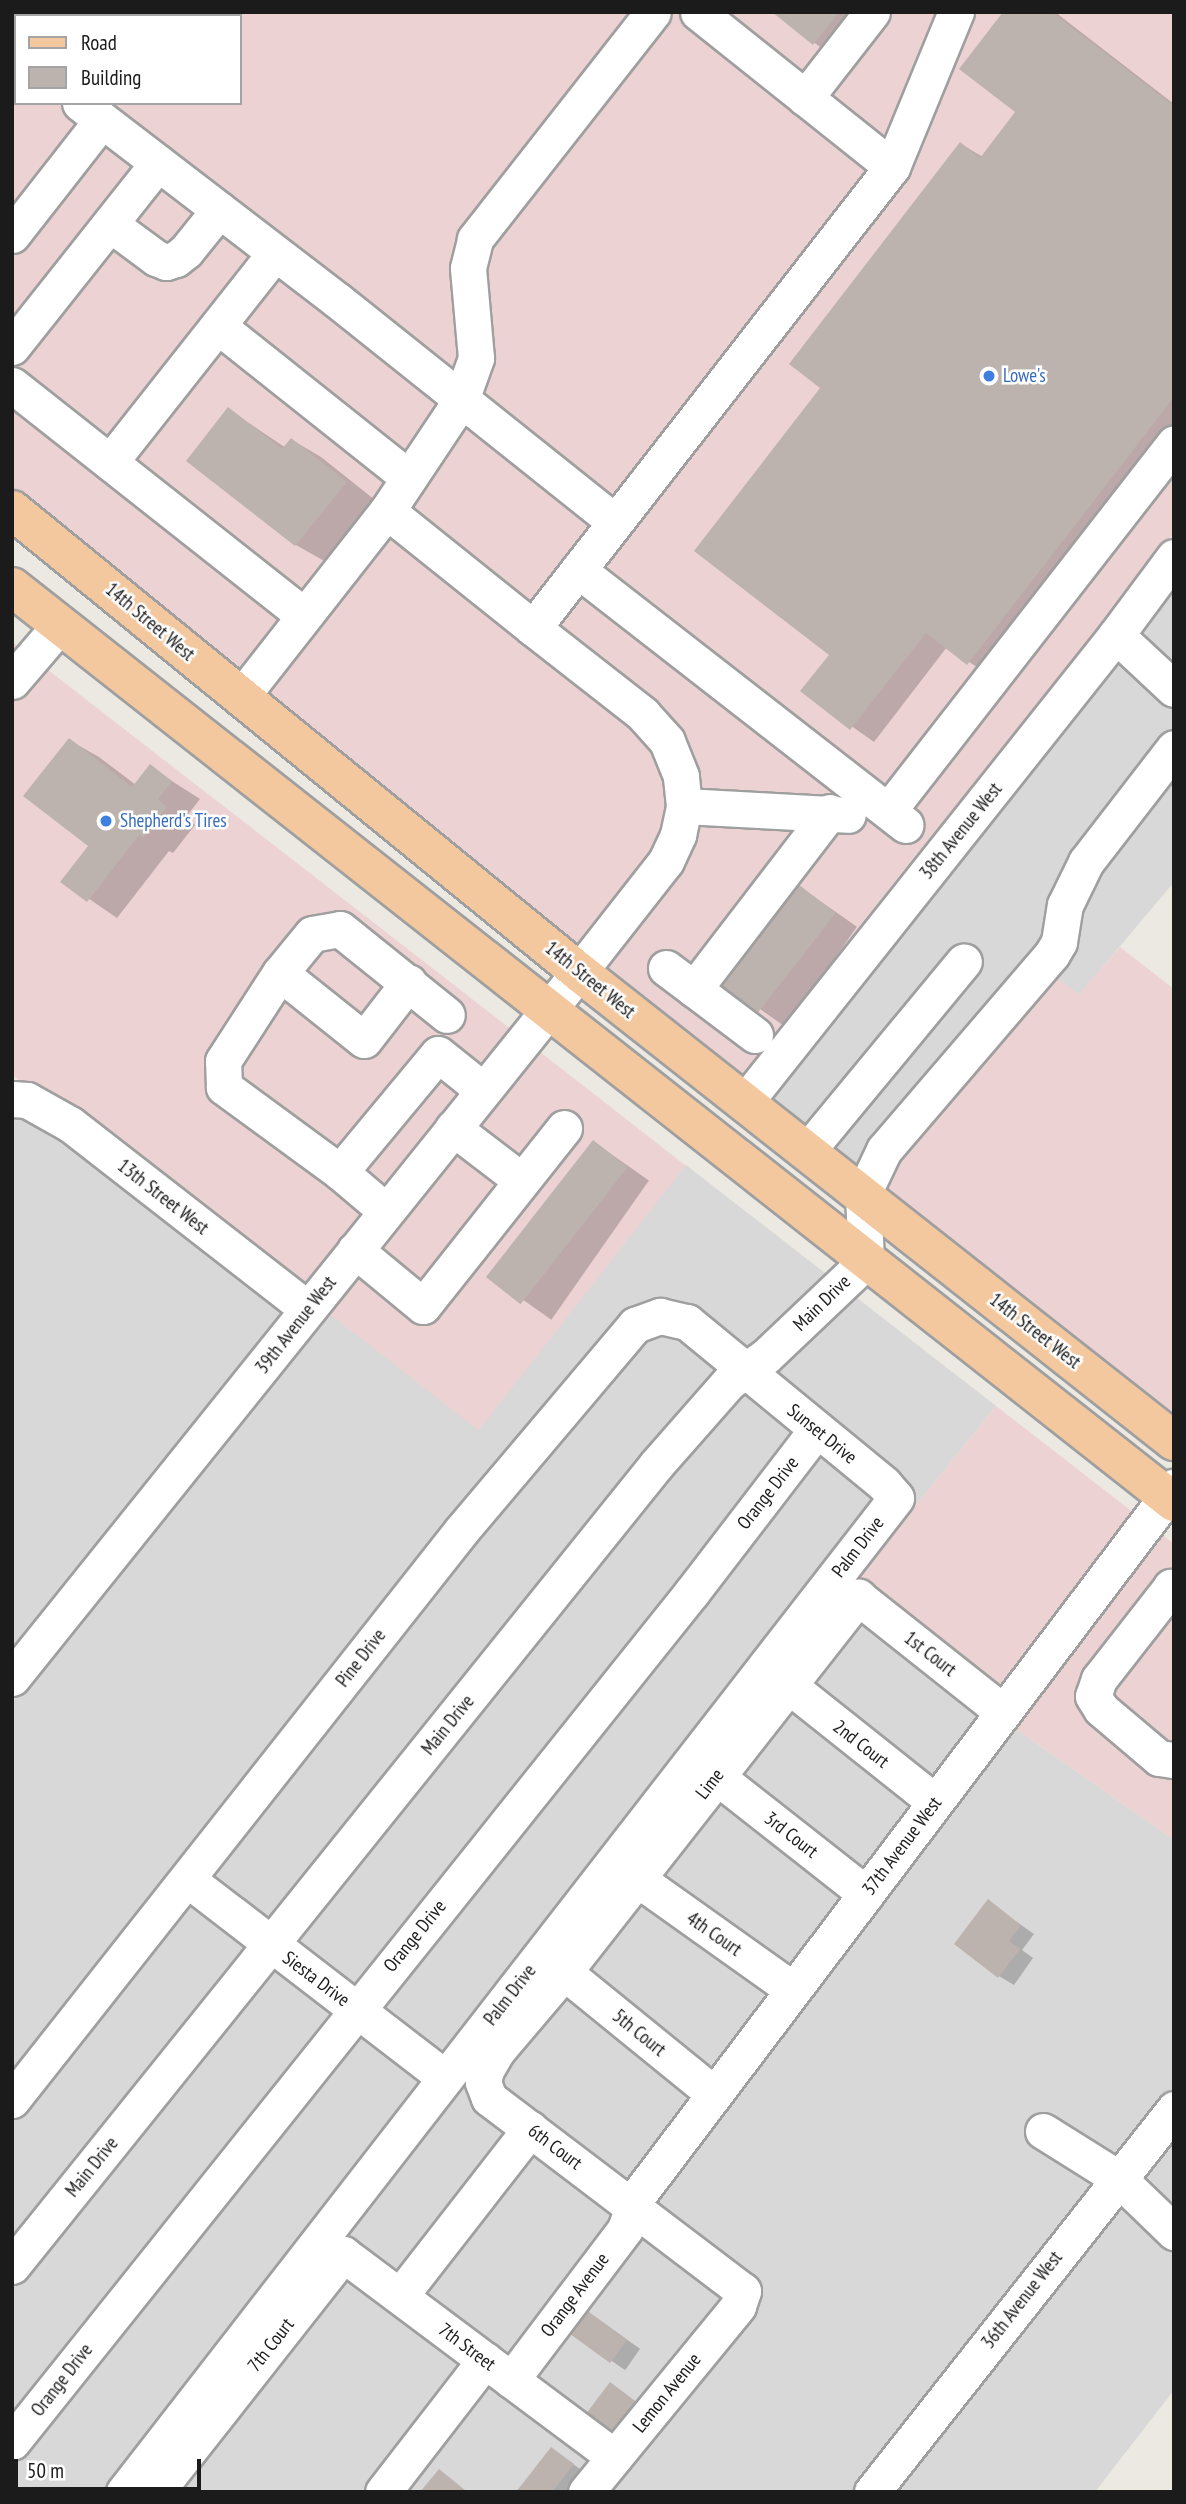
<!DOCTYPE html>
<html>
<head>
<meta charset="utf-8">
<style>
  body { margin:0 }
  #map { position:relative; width:1186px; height:2504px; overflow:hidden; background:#ece8e2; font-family:"PT Sans Narrow",sans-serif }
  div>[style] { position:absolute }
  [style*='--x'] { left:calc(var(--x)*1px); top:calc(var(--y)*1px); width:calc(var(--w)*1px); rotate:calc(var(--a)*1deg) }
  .residential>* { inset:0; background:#d9d8d8 }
  .commercial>* { inset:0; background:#ecd2d3; transform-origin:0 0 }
  .shadow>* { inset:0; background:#0003; transform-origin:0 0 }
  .building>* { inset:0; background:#bcb3af; transform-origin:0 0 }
  .roads { filter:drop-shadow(2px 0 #9f9f9f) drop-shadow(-2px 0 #9f9f9f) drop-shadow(0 2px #9f9f9f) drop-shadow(0 -2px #9f9f9f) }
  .minor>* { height:35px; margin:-17.5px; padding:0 17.5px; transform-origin:17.5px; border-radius:17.5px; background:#fff }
  .major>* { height:38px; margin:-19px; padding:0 19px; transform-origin:19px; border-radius:19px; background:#f4c89f }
  .dots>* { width:19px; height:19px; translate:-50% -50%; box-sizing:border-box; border:4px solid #fff; border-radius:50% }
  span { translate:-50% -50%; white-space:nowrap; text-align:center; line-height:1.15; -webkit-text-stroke:5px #fff; paint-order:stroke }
  .shop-label { font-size:19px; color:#366cbe }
  .left { translate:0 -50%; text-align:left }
  .street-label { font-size:19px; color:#1b1b1b }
  .frame { position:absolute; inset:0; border:14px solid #1b1b1b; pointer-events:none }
  .legend { position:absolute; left:14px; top:14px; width:228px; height:91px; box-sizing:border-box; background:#fff; border:2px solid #a4a4a4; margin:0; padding:9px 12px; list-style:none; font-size:21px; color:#1b1b1b }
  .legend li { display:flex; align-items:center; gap:14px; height:35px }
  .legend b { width:35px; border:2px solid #a4a4a4 }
  .scale { position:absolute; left:14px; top:2459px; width:187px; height:32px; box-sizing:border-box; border:4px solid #1b1b1b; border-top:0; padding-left:9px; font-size:21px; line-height:24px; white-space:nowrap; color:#1b1b1b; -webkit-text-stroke:5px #fff; paint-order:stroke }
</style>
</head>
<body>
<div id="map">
  <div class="residential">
    <div style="clip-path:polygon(1174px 581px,1174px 882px,1079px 995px,1042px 967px,876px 1184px,764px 1101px)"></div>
    <div style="clip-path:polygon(12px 1113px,38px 1119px,289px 1311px,12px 1655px)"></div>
    <div style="clip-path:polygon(686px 1165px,996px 1406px,837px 1603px,1174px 1840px,1174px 2086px,1113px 2161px,1037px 2113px,1024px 2135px,1097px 2181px,854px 2492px,12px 2492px,12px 1702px,325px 1310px,474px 1423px)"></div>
    <div style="clip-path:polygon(1174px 2133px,1174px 2214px,1136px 2178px)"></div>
    <div style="clip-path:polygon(1120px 2199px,1174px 2250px,1174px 2390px,1095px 2492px,891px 2492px)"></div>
  </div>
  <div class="commercial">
    <div style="clip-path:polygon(evenodd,12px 12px,1174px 12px,1174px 532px,1105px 626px,914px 857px,738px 1081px,12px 495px,12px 12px,16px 16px,240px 16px,240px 103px,16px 103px,16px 16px)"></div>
    <div style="clip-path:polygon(12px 642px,512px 1030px,304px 1290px,12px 1075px)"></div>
    <div style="clip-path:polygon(1120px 947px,1174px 989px,1174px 1423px,876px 1188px,1042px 967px,1079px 994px)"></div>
    <div style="left:535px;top:1048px;width:191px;height:336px;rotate:38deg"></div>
    <div style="clip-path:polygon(996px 1406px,1174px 1544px,1174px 1840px,837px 1603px)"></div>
  </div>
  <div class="shadow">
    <div style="clip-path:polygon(775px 12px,848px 12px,820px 47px)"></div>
    <div style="clip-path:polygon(1005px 12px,1055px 12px,1174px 104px,1174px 439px,990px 676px,947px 647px,874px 742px,802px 691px,831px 655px,822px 388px,961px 144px,983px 157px,1017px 112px)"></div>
    <div style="clip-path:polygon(228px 409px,286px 448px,292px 440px,321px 457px,375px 500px,326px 562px,296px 545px,188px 460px)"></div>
    <div style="clip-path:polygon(69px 740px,99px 757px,136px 785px,150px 767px,200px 799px,186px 817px,195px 825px,173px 853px,169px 851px,117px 918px,63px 881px,90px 846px)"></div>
    <div style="left:793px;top:882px;width:78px;height:123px;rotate:35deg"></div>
    <div style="left:594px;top:1142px;width:67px;height:170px;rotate:35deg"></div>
    <div style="clip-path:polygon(988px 1902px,1034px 1934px,1022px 1950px,1033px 1958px,1014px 1985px,999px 1976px)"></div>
    <div style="left:586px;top:2311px;width:66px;height:26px;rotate:35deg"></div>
    <div style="clip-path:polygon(552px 2449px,587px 2474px,573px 2492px,520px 2492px)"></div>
  </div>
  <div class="building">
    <div style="clip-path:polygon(772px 12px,839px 12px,813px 45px)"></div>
    <div style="clip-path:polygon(1003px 12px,1052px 12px,1174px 106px,1174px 397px,967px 665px,926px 633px,850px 730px,800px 691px,829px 655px,694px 551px,820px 388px,789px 364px,960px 142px,980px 158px,1015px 112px,959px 69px)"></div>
    <div style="clip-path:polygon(228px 407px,282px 449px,291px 438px,347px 482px,295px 546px,186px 461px)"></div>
    <div style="clip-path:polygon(69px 738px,132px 787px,150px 764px,172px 781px,158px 799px,167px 807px,143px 838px,139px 835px,87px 902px,60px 882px,88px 846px,23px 796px)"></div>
    <div style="left:793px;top:880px;width:54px;height:127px;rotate:38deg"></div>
    <div style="left:593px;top:1140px;width:44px;height:174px;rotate:38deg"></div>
    <div style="clip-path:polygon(988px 1899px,1021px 1925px,1009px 1941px,1020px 1949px,998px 1978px,954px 1944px)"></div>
    <div style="left:585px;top:2309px;width:52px;height:29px;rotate:36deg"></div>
    <div style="left:610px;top:2382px;width:39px;height:38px;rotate:37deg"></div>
    <div style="clip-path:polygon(551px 2447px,574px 2464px,552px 2492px,516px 2492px)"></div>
    <div style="clip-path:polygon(439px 2469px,465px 2490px,463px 2492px,420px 2492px)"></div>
  </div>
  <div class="roads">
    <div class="minor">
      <div style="--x:91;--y:16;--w:5;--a:-53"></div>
      <div style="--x:12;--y:19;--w:5;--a:37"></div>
      <div style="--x:12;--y:73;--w:5;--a:-37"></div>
      <div style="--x:805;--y:98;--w:109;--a:-52.1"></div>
      <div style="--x:80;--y:103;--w:324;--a:37.5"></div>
      <div style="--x:337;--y:300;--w:356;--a:38.6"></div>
      <div style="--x:892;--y:167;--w:168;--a:-67.6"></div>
      <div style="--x:110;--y:224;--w:57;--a:36.5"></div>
      <div style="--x:156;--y:258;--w:11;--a:22"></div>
      <div style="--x:166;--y:262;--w:10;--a:-17"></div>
      <div style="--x:176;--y:259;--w:13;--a:-39"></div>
      <div style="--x:186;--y:251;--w:53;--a:-51.2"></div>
      <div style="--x:12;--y:235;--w:146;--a:-52"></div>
      <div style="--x:218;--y:326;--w:244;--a:38.5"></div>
      <div style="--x:12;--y:347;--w:235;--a:-51.6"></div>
      <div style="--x:12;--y:385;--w:372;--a:38.3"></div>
      <div style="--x:110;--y:462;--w:266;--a:-51.7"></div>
      <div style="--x:387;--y:511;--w:187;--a:38.7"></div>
      <div style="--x:578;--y:570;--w:415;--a:37.9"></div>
      <div style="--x:1116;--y:635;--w:79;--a:43"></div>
      <div style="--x:12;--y:681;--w:74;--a:-49.4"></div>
      <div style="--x:241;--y:697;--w:236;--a:-51.9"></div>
      <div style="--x:387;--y:511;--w:133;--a:-56.3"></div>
      <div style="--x:461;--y:400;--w:45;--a:-70.3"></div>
      <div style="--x:476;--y:358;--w:90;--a:-95.1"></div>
      <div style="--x:468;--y:268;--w:30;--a:-76"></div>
      <div style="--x:475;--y:239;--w:288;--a:-51.9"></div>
      <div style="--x:684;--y:806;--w:164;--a:3.1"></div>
      <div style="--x:888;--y:811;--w:466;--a:-52.1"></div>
      <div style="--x:666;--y:968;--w:35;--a:37"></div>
      <div style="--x:280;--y:973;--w:107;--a:38.6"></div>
      <div style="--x:364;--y:1040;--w:73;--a:-52.2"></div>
      <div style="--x:755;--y:1035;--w:76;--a:-143"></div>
      <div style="--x:694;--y:989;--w:223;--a:-52.5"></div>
      <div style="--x:12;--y:1099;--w:15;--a:4"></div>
      <div style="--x:27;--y:1100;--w:49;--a:29.2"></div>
      <div style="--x:70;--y:1124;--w:301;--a:37.9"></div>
      <div style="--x:745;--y:1102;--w:596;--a:-51.54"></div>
      <div style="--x:1116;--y:635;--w:97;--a:-53.4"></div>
      <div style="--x:453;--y:1128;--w:86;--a:37.4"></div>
      <div style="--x:807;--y:1151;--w:246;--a:-50.4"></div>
      <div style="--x:340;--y:1172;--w:144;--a:-143.8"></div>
      <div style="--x:224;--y:1087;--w:26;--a:-92"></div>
      <div style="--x:223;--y:1061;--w:105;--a:-57.1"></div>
      <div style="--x:280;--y:973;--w:50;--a:-50.6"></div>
      <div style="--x:312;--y:934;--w:28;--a:-10"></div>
      <div style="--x:340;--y:929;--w:137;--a:38.8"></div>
      <div style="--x:386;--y:1211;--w:60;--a:-139.7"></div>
      <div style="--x:340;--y:1172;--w:153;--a:-50.3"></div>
      <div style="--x:438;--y:1054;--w:58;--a:38.7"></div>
      <div style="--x:355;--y:1250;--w:88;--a:39.5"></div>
      <div style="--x:423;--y:1306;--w:227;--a:-51.6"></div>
      <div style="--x:1174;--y:1589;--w:4;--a:-146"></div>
      <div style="--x:1171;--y:1587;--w:117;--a:128"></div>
      <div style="--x:1099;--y:1679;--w:18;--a:109"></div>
      <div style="--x:1093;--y:1696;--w:15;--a:58"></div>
      <div style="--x:1101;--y:1709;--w:76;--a:40.2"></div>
      <div style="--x:1159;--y:1758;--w:15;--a:8"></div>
      <div style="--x:12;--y:1678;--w:905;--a:-51.23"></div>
      <div style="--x:579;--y:972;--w:141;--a:-51.9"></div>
      <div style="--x:666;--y:861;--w:29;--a:-65"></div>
      <div style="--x:678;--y:835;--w:30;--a:-78"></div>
      <div style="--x:684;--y:806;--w:30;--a:-96"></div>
      <div style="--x:681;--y:776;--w:38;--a:-112"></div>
      <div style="--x:667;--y:741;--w:36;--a:-132"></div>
      <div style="--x:643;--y:714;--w:140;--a:-142"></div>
      <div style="--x:533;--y:628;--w:584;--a:-52.09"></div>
      <div style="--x:892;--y:167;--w:248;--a:-141.4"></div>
      <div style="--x:788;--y:1685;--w:188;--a:38.5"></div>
      <div style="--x:716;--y:1776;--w:191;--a:38.2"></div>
      <div style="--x:636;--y:1878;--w:191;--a:35.4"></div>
      <div style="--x:187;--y:1879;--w:326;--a:37.6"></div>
      <div style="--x:564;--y:1972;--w:193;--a:39.1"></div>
      <div style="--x:12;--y:2100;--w:725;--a:-51.72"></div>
      <div style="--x:461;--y:1531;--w:270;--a:-49.8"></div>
      <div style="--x:635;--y:1325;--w:27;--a:-20"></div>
      <div style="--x:660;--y:1316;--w:28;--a:13"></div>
      <div style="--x:687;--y:1322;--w:255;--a:39.4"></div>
      <div style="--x:884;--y:1484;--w:18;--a:49"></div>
      <div style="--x:896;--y:1498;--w:1259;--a:127.84"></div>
      <div style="--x:1043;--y:2131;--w:89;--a:32.1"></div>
      <div style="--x:1118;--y:2178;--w:78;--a:44"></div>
      <div style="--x:12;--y:2266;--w:1028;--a:-51.2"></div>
      <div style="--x:656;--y:1465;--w:111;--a:-48.7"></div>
      <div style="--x:729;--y:1382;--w:45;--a:-35.1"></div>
      <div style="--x:766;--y:1356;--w:138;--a:-43.5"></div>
      <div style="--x:866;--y:1261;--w:67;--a:-92.6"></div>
      <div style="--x:863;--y:1194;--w:49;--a:-64.5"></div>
      <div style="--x:884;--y:1150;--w:258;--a:-49.4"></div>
      <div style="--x:1052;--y:954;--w:14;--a:-60"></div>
      <div style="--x:1059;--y:942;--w:37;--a:-81"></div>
      <div style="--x:1065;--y:905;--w:48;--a:-64"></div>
      <div style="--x:1086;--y:862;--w:144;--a:-52.3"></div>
      <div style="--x:400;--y:2296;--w:212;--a:-52.1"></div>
      <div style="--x:511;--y:2380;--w:189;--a:-52.9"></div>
      <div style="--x:625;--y:2229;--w:33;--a:-70"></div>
      <div style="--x:636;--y:2198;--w:892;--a:-52.89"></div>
      <div style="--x:12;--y:2442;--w:1089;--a:-51.34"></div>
      <div style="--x:692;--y:1592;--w:205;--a:-52.5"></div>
      <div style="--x:156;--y:2492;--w:303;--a:-51.8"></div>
      <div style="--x:343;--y:2254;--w:339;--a:36.8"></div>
      <div style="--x:383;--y:2492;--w:167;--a:-52.3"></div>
      <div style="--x:586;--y:2492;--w:240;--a:-50.7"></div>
      <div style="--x:738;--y:2306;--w:16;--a:-72"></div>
      <div style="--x:743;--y:2291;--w:319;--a:-142.8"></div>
      <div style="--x:489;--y:2098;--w:17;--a:-111"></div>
      <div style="--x:483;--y:2082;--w:12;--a:-76"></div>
      <div style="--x:486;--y:2070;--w:22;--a:-60"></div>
      <div style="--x:497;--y:2051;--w:104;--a:-49.7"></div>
      <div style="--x:564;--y:1972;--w:477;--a:-51.9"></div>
      <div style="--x:858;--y:1597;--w:184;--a:38.4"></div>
      <div style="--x:872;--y:2492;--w:488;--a:-51.7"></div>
    </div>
    <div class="major">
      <div style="--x:12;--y:510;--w:731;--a:39.17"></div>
      <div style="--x:579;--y:972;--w:758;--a:38.25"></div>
      <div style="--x:12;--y:587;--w:1479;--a:38.22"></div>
    </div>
  </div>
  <div class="dots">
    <div style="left:989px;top:376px;background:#3f7fe0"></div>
    <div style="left:106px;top:821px;background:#3f7fe0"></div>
  </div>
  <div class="shop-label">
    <span class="left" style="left:1003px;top:376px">Lowe's</span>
    <span class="left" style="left:120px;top:821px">Shepherd's Tires</span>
  </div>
  <div class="street-label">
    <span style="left:150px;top:622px;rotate:40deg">14th Street West</span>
    <span style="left:961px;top:831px;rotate:-51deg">38th Avenue West</span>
    <span style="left:590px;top:980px;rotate:39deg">14th Street West</span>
    <span style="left:163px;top:1197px;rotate:38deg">13th Street West</span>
    <span style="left:822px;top:1303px;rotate:-44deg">Main Drive</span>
    <span style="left:296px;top:1325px;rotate:-52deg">39th Avenue West</span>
    <span style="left:1035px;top:1331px;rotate:38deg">14th Street West</span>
    <span style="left:822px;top:1434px;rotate:39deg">Sunset Drive</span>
    <span style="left:768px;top:1493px;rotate:-52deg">Orange Drive</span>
    <span style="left:858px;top:1547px;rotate:-52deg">Palm Drive</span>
    <span style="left:930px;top:1654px;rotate:38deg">1st Court</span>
    <span style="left:361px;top:1658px;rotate:-52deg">Pine Drive</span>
    <span style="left:448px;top:1725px;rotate:-51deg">Main Drive</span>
    <span style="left:861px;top:1744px;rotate:38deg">2nd Court</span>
    <span style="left:710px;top:1784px;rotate:-52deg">Lime</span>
    <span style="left:791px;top:1835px;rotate:38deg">3rd Court</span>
    <span style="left:902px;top:1846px;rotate:-53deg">37th Avenue West</span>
    <span style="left:714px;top:1934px;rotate:35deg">4th Court</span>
    <span style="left:415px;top:1936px;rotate:-51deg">Orange Drive</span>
    <span style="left:316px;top:1979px;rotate:37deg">Siesta Drive</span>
    <span style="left:510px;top:1995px;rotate:-52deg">Palm Drive</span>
    <span style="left:639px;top:2033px;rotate:39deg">5th Court</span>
    <span style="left:555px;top:2147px;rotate:37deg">6th Court</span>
    <span style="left:92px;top:2167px;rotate:-51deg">Main Drive</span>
    <span style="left:575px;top:2295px;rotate:-53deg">Orange Avenue</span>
    <span style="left:1022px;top:2300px;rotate:-52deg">36th Avenue West</span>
    <span style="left:271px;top:2345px;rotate:-52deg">7th Court</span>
    <span style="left:467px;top:2347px;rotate:37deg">7th Street</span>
    <span style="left:62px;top:2380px;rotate:-52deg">Orange Drive</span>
    <span style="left:667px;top:2393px;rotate:-51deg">Lemon Avenue</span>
  </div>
  <div class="frame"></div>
  <ul class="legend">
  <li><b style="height:9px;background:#f4c89f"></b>Road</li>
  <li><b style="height:19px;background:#bcb3af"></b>Building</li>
  </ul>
  <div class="scale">50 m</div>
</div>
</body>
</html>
